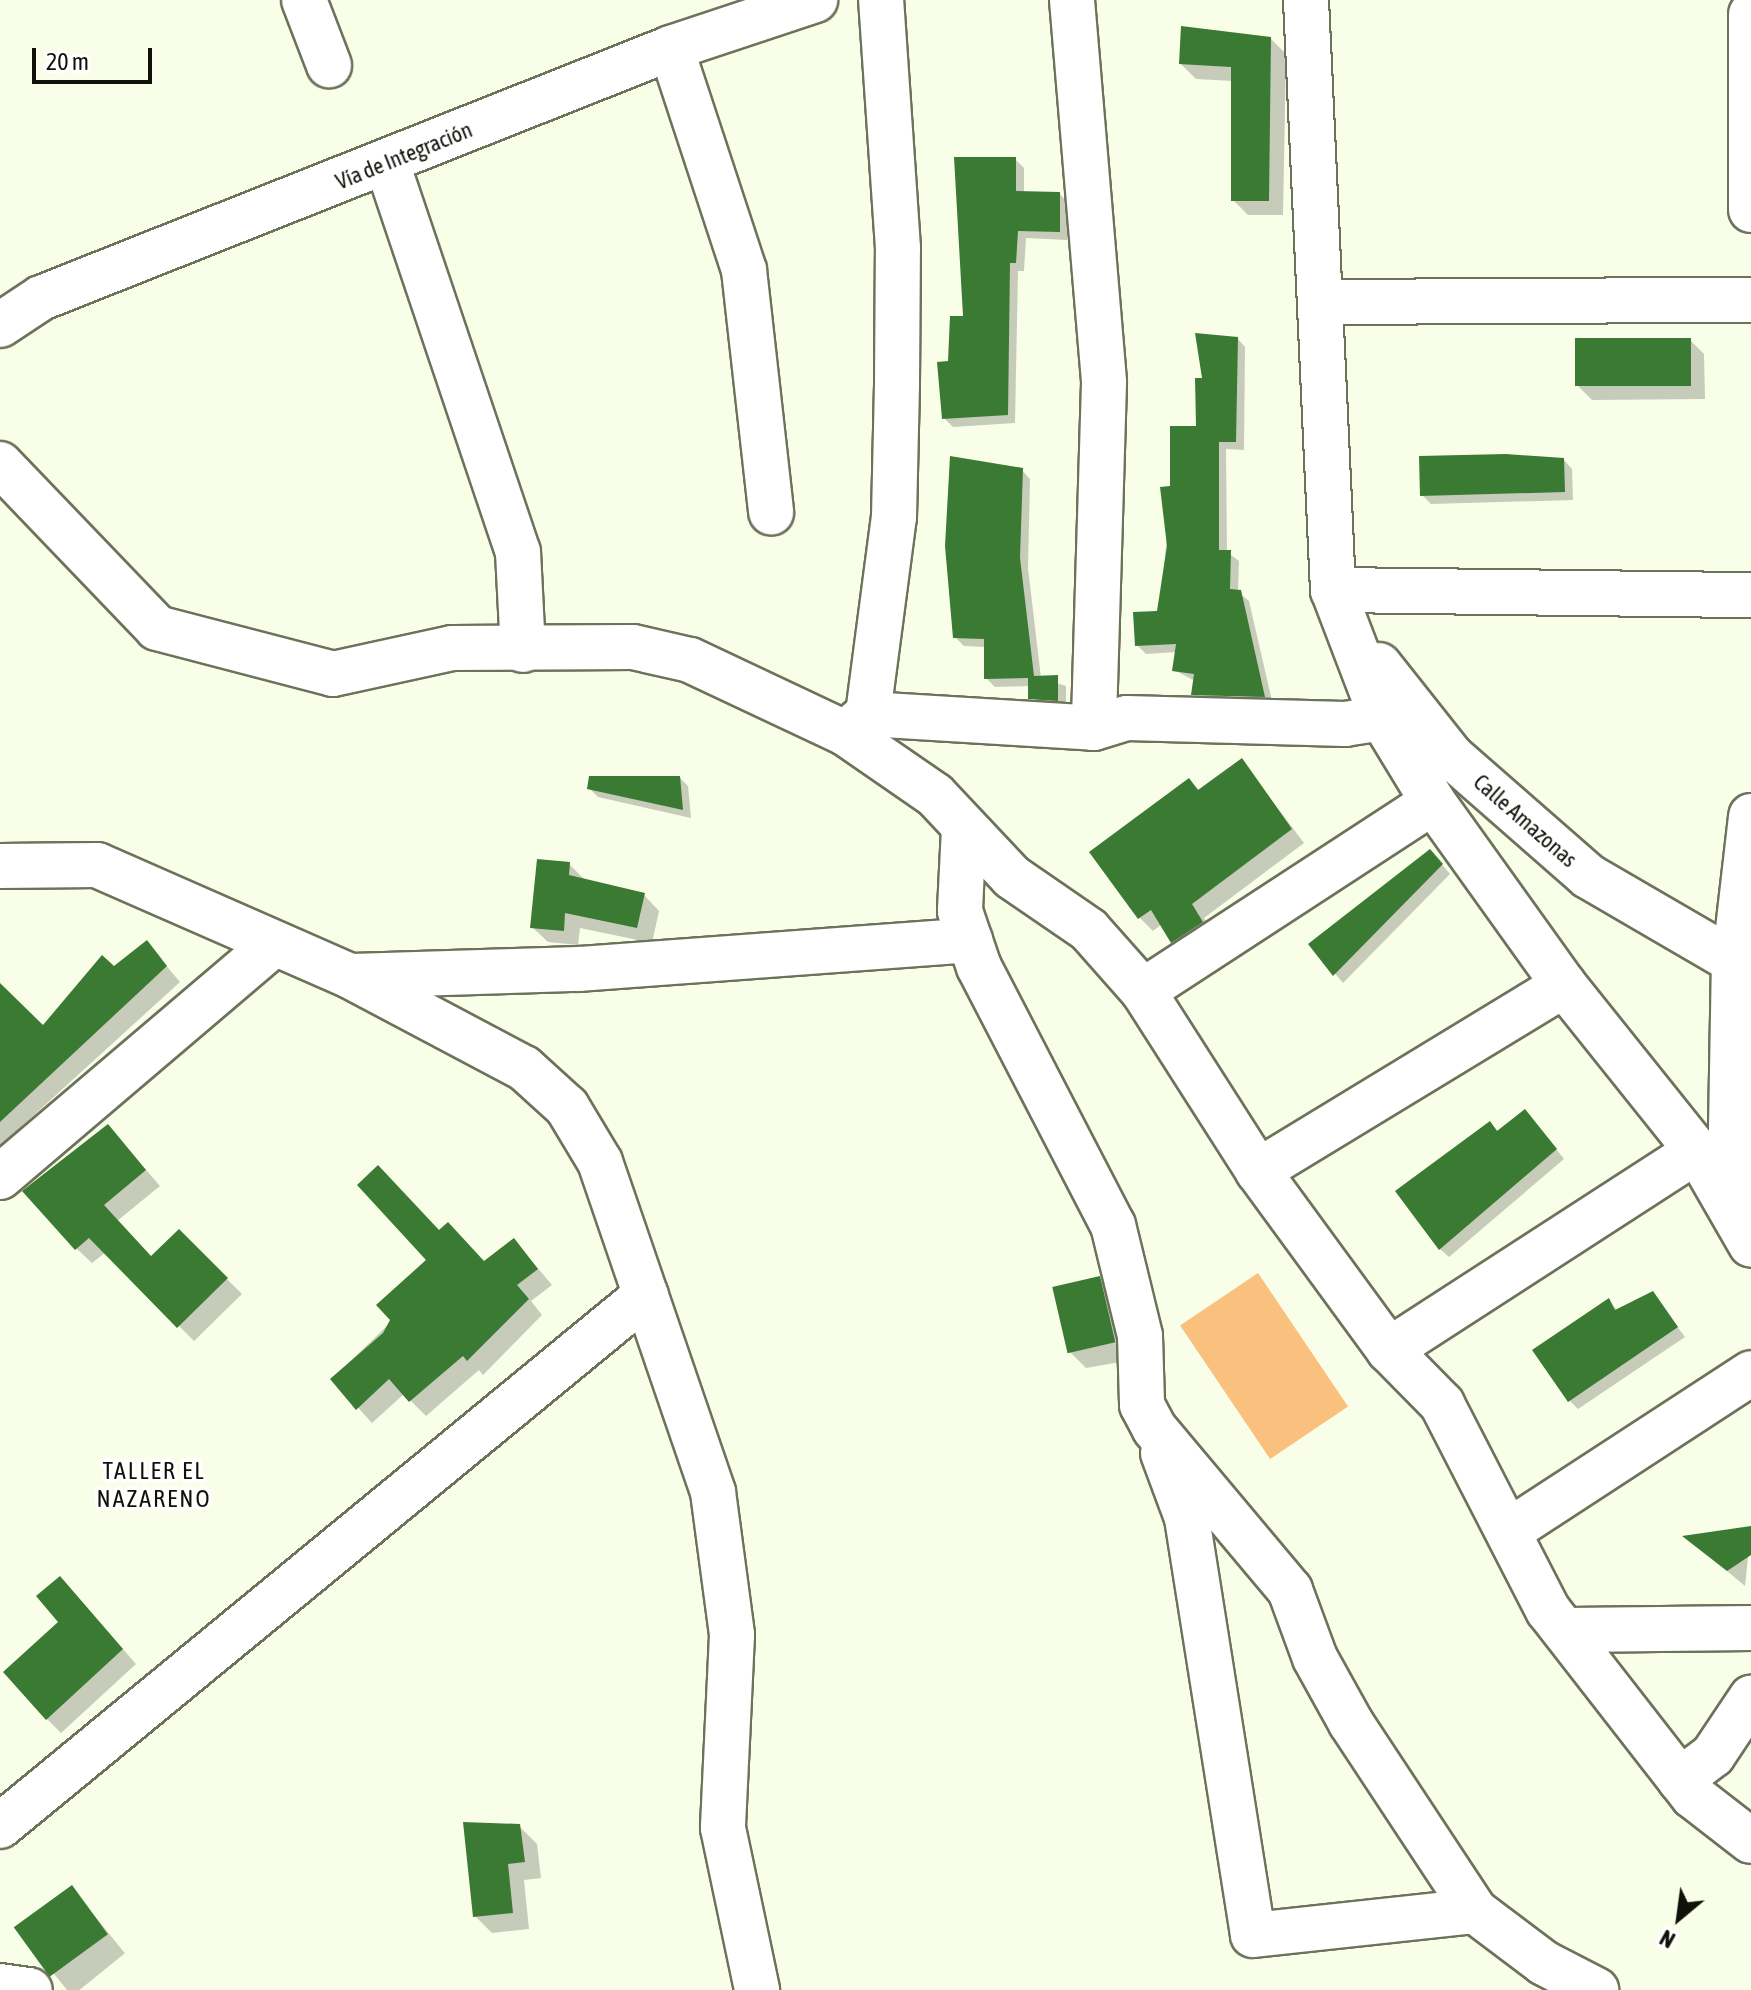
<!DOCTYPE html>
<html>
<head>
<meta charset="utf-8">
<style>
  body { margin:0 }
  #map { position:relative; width:1751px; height:1990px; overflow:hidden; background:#f9fee9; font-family:"Asap Condensed",sans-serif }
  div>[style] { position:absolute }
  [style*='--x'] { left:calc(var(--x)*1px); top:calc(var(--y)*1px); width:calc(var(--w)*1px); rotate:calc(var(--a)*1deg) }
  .green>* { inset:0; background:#fac07d; transform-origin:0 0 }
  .shadow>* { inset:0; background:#0003; transform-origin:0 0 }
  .building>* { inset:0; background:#3a7a33; transform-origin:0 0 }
  .roads { filter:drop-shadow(2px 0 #6d725b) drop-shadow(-2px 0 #6d725b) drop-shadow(0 2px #6d725b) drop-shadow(0 -2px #6d725b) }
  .minor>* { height:44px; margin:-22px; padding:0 22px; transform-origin:22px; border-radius:22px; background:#fff }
  .major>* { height:44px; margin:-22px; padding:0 22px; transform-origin:22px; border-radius:22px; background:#fff }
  span { translate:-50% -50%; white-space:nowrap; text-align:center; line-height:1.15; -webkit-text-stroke:7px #fff; paint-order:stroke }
  .street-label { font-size:22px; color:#101209 }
  .neighbourhood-label { font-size:24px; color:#101209; letter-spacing:2px }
  .north { position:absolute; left:1639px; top:1878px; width:80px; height:80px; -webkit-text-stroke:6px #fff; paint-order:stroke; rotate:209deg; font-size:22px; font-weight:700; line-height:32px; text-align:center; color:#101209 }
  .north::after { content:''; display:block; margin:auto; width:28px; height:36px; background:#101209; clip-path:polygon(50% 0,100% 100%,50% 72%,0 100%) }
  .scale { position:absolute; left:32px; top:48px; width:120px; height:36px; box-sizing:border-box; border:4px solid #101209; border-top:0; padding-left:10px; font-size:24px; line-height:28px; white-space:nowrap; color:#101209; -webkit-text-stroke:6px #fff; paint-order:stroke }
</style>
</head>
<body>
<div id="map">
  <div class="green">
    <div style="left:1258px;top:1273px;width:161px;height:94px;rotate:56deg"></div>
  </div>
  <div class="shadow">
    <div style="clip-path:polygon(1271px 39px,1286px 54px,1283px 215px,1248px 215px,1233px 200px,1233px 81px,1196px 79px,1181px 64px)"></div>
    <div style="clip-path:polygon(1015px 159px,1024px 168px,1024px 194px,1060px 194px,1068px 203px,1067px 240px,1026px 238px,1024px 271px,1018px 271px,1015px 423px,953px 427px,944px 418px,950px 363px)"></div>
    <div style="clip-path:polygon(1237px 338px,1245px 347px,1244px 450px,1226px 449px,1227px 552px,1239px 561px,1238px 592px,1249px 601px,1273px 705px,1201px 703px,1193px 694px,1195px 681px,1174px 670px,1177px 652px,1146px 654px,1137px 645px,1159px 613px,1172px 488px,1198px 428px,1204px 380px)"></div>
    <div style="clip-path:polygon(1690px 340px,1704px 354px,1705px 399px,1592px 400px,1578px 386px)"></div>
    <div style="clip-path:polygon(1564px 460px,1572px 469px,1573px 500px,1431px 504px,1422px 495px)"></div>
    <div style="clip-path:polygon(1022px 470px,1030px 479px,1028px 568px,1041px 678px,1066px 686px,1066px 708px,1039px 707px,1030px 686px,995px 687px,986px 678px,986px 647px,964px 646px,955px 637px)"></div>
    <div style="clip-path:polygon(1242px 761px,1304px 843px,1204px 918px,1215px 936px,1186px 955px,1162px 924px,1153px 931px,1140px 918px,1092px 852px,1189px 780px,1200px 791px)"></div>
    <div style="clip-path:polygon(680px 778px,688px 786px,691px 818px,598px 797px,589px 788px)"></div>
    <div style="clip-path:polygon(1439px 861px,1450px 874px,1343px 983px,1310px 944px)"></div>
    <div style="clip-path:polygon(569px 864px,585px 880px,644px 895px,659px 911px,652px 943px,580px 928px,578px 945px,548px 942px,532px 927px)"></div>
    <div style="clip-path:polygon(147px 943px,180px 982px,0 1146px,0 1001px,43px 1028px)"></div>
    <div style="clip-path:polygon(1533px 1120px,1564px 1159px,1449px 1257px,1440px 1249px,1490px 1123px,1499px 1132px)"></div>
    <div style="clip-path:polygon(108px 1126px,160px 1186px,117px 1221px,151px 1258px,179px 1232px,242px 1294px,194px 1341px,106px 1252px,92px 1263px,76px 1248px)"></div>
    <div style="clip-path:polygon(440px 1232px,485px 1263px,514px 1240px,552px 1285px,531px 1301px,542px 1315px,483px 1375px,479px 1370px,426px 1416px,404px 1394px,372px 1423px,332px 1379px,393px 1320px)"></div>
    <div style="clip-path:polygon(1099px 1278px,1117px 1296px,1132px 1360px,1086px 1368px,1068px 1350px)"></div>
    <div style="clip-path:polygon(1652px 1293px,1685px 1337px,1578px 1409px,1569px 1400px,1608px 1300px,1618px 1311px)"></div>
    <div style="clip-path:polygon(1751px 1528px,1745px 1586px,1686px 1537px)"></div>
    <div style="clip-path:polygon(74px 1593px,136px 1664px,61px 1733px,47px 1719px,60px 1622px)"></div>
    <div style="clip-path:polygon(519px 1826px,537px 1844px,541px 1878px,524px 1880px,529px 1929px,492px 1933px,475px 1916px)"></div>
    <div style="left:72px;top:1888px;width:84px;height:68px;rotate:51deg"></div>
  </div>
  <div class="building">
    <div style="clip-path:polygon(1181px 26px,1271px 37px,1269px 201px,1231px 201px,1231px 67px,1179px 64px)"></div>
    <div style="clip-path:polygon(954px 157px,1016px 157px,1016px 191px,1060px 192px,1060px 232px,1018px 231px,1016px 263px,1010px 263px,1008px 415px,942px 419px,937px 362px,948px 361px,950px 316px,963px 316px)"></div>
    <div style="clip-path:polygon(1195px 333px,1238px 337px,1236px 442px,1219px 442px,1219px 550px,1231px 550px,1230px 589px,1241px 590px,1265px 697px,1191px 695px,1194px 674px,1172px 671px,1176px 644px,1135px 646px,1133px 612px,1157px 611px,1167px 546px,1160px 487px,1170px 486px,1170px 426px,1196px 426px,1195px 378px,1202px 378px)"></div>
    <div style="left:1691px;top:338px;width:48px;height:116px;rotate:90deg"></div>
    <div style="clip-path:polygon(1506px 454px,1564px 458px,1565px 492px,1420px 496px,1419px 456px)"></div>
    <div style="clip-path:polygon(950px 456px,1023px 468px,1020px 558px,1034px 676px,1058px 675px,1058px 701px,1028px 699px,1028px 678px,984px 679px,984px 639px,953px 638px,945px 546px)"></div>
    <div style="clip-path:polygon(1242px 758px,1292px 829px,1192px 904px,1203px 922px,1171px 943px,1151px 910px,1138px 919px,1089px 852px,1189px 778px,1198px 790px)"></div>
    <div style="clip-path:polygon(589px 776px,680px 776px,683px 810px,587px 789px)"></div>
    <div style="clip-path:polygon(1430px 849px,1443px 864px,1333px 976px,1308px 944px)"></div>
    <div style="clip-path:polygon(537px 859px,570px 862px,569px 875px,645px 893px,637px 928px,565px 913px,564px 931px,530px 928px)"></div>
    <div style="clip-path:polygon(147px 940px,167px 966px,0 1122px,0 983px,43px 1025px,102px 955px,114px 966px)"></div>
    <div style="clip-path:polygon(1525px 1109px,1557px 1149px,1439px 1250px,1395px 1191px,1490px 1121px,1497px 1131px)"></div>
    <div style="clip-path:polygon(108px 1124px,146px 1170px,104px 1205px,151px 1256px,179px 1229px,228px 1278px,177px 1328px,89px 1238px,75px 1250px,22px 1191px)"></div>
    <div style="clip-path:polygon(378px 1165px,439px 1230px,448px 1222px,484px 1261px,514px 1238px,538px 1269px,517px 1285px,529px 1299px,467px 1361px,463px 1356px,409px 1402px,389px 1379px,356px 1410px,330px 1379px,383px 1333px,390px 1320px,376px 1305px,426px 1260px,357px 1185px)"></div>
    <div style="left:1100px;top:1276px;width:68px;height:49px;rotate:77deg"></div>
    <div style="clip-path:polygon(1653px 1291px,1678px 1327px,1568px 1402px,1532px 1350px,1609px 1298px,1615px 1310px)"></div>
    <div style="clip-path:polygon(1751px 1526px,1751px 1555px,1727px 1571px,1682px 1536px)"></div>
    <div style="clip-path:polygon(60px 1576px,123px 1649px,46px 1720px,3px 1672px,58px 1622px,36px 1596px)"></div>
    <div style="clip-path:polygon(463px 1822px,520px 1824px,525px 1862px,508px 1864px,513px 1913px,473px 1917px)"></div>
    <div style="left:72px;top:1885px;width:61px;height:72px;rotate:54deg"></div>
  </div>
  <div class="roads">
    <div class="minor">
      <div style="--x:304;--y:0;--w:70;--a:69"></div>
      <div style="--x:1072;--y:0;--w:384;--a:85.2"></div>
      <div style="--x:1104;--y:383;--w:345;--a:91.7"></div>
      <div style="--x:1306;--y:0;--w:591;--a:87.38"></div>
      <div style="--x:1333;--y:590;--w:137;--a:69.1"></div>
      <div style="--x:1382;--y:718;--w:98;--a:58.7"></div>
      <div style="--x:1433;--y:802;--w:225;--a:54.4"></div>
      <div style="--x:1564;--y:985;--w:213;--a:51.3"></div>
      <div style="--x:1697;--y:1151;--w:108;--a:60.1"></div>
      <div style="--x:1751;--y:14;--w:196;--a:90"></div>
      <div style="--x:671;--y:48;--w:234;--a:71.8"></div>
      <div style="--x:744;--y:270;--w:244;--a:83.6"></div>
      <div style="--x:387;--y:163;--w:410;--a:71.4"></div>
      <div style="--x:518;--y:552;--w:98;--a:87.1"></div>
      <div style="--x:1322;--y:302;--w:429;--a:-0.3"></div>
      <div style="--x:0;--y:464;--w:227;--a:46.2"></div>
      <div style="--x:157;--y:628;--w:182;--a:14.6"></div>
      <div style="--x:333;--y:674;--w:122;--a:-12.3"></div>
      <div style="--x:452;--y:648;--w:181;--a:-0.3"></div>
      <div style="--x:633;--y:647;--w:58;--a:12.8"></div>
      <div style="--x:690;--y:660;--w:171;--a:25.2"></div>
      <div style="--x:845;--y:733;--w:30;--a:-40"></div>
      <div style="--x:868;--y:714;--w:226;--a:3.5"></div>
      <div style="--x:1094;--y:728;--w:34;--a:-17"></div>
      <div style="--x:1127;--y:718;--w:218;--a:1.6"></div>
      <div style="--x:1345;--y:724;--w:37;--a:-9"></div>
      <div style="--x:1333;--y:590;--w:418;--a:0.7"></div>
      <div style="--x:1379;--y:665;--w:116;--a:51.6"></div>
      <div style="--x:1451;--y:756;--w:182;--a:41.2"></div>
      <div style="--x:1588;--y:876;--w:189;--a:30.2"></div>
      <div style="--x:868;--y:714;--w:199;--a:-82.5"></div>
      <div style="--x:894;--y:517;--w:134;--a:-88.7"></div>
      <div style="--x:897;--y:383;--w:135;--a:-89.6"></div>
      <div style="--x:898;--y:248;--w:249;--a:-93.9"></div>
      <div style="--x:845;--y:733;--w:109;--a:34.6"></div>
      <div style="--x:935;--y:795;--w:112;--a:46.8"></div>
      <div style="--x:1012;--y:877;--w:93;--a:34.5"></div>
      <div style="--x:1089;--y:930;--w:81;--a:48.5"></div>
      <div style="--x:1143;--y:991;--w:214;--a:57.4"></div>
      <div style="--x:1258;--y:1171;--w:222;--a:53.8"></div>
      <div style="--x:1389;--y:1350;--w:76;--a:45.5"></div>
      <div style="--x:1442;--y:1404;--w:232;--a:62.8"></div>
      <div style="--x:1548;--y:1610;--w:236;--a:52.1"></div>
      <div style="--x:1693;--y:1796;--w:73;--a:37.8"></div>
      <div style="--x:964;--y:828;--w:83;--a:92.8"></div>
      <div style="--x:960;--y:911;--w:59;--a:71.3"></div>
      <div style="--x:979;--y:967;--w:291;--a:62.6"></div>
      <div style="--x:1113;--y:1225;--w:114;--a:76.3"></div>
      <div style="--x:1140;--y:1336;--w:69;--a:88.3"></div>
      <div style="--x:1142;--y:1405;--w:26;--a:62"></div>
      <div style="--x:1154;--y:1428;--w:212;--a:50"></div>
      <div style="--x:1290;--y:1590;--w:72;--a:69.8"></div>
      <div style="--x:1315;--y:1658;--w:74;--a:61"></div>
      <div style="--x:1351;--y:1723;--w:225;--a:56.6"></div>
      <div style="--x:1475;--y:1911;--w:86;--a:37"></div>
      <div style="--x:1544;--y:1963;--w:59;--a:27.4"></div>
      <div style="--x:0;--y:866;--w:97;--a:-0.6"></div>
      <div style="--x:97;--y:865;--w:276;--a:23.7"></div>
      <div style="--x:350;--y:976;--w:197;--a:27.9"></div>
      <div style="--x:524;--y:1068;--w:58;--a:42.2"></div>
      <div style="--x:567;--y:1107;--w:64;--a:59"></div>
      <div style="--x:600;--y:1162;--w:349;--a:71.1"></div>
      <div style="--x:713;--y:1492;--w:144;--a:82.4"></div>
      <div style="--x:732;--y:1635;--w:193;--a:92.7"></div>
      <div style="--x:723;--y:1828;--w:166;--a:78.1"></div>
      <div style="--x:352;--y:976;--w:227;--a:-1.8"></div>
      <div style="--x:579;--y:969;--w:392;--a:-4.2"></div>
      <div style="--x:1143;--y:991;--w:346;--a:-33.1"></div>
      <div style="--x:1258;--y:1171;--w:358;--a:-31.3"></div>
      <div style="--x:0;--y:1177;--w:355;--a:-40.4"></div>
      <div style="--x:1738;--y:1212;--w:83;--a:-94.8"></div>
      <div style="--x:1731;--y:1129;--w:165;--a:-89"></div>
      <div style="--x:1734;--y:964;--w:149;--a:-83.4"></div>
      <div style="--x:1389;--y:1350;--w:367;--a:-32.9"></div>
      <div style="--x:1163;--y:1453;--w:69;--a:69.7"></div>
      <div style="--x:1187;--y:1518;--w:422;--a:81"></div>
      <div style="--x:1253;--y:1935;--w:223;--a:-6.2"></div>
      <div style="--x:1509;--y:1531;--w:289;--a:-33.1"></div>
      <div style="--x:1569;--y:1630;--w:182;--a:-0.6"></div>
      <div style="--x:1680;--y:1780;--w:41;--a:-37.1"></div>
      <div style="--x:1713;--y:1755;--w:69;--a:-56.3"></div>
      <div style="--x:0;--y:1826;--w:836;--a:-39.42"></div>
      <div style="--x:0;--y:1986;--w:30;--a:8"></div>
    </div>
    <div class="major">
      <div style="--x:0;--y:325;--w:49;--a:-33.4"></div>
      <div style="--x:41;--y:298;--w:678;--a:-21.64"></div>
      <div style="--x:671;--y:48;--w:152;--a:-18.4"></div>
    </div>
  </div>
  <div class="street-label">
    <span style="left:404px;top:156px;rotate:-22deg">Vía de Integración</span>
    <span style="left:1525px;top:821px;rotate:41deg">Calle Amazonas</span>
  </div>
  <div class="neighbourhood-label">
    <span style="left:154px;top:1485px">TALLER EL<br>NAZARENO</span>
  </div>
  <div class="north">N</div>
  <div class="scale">20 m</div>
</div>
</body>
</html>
